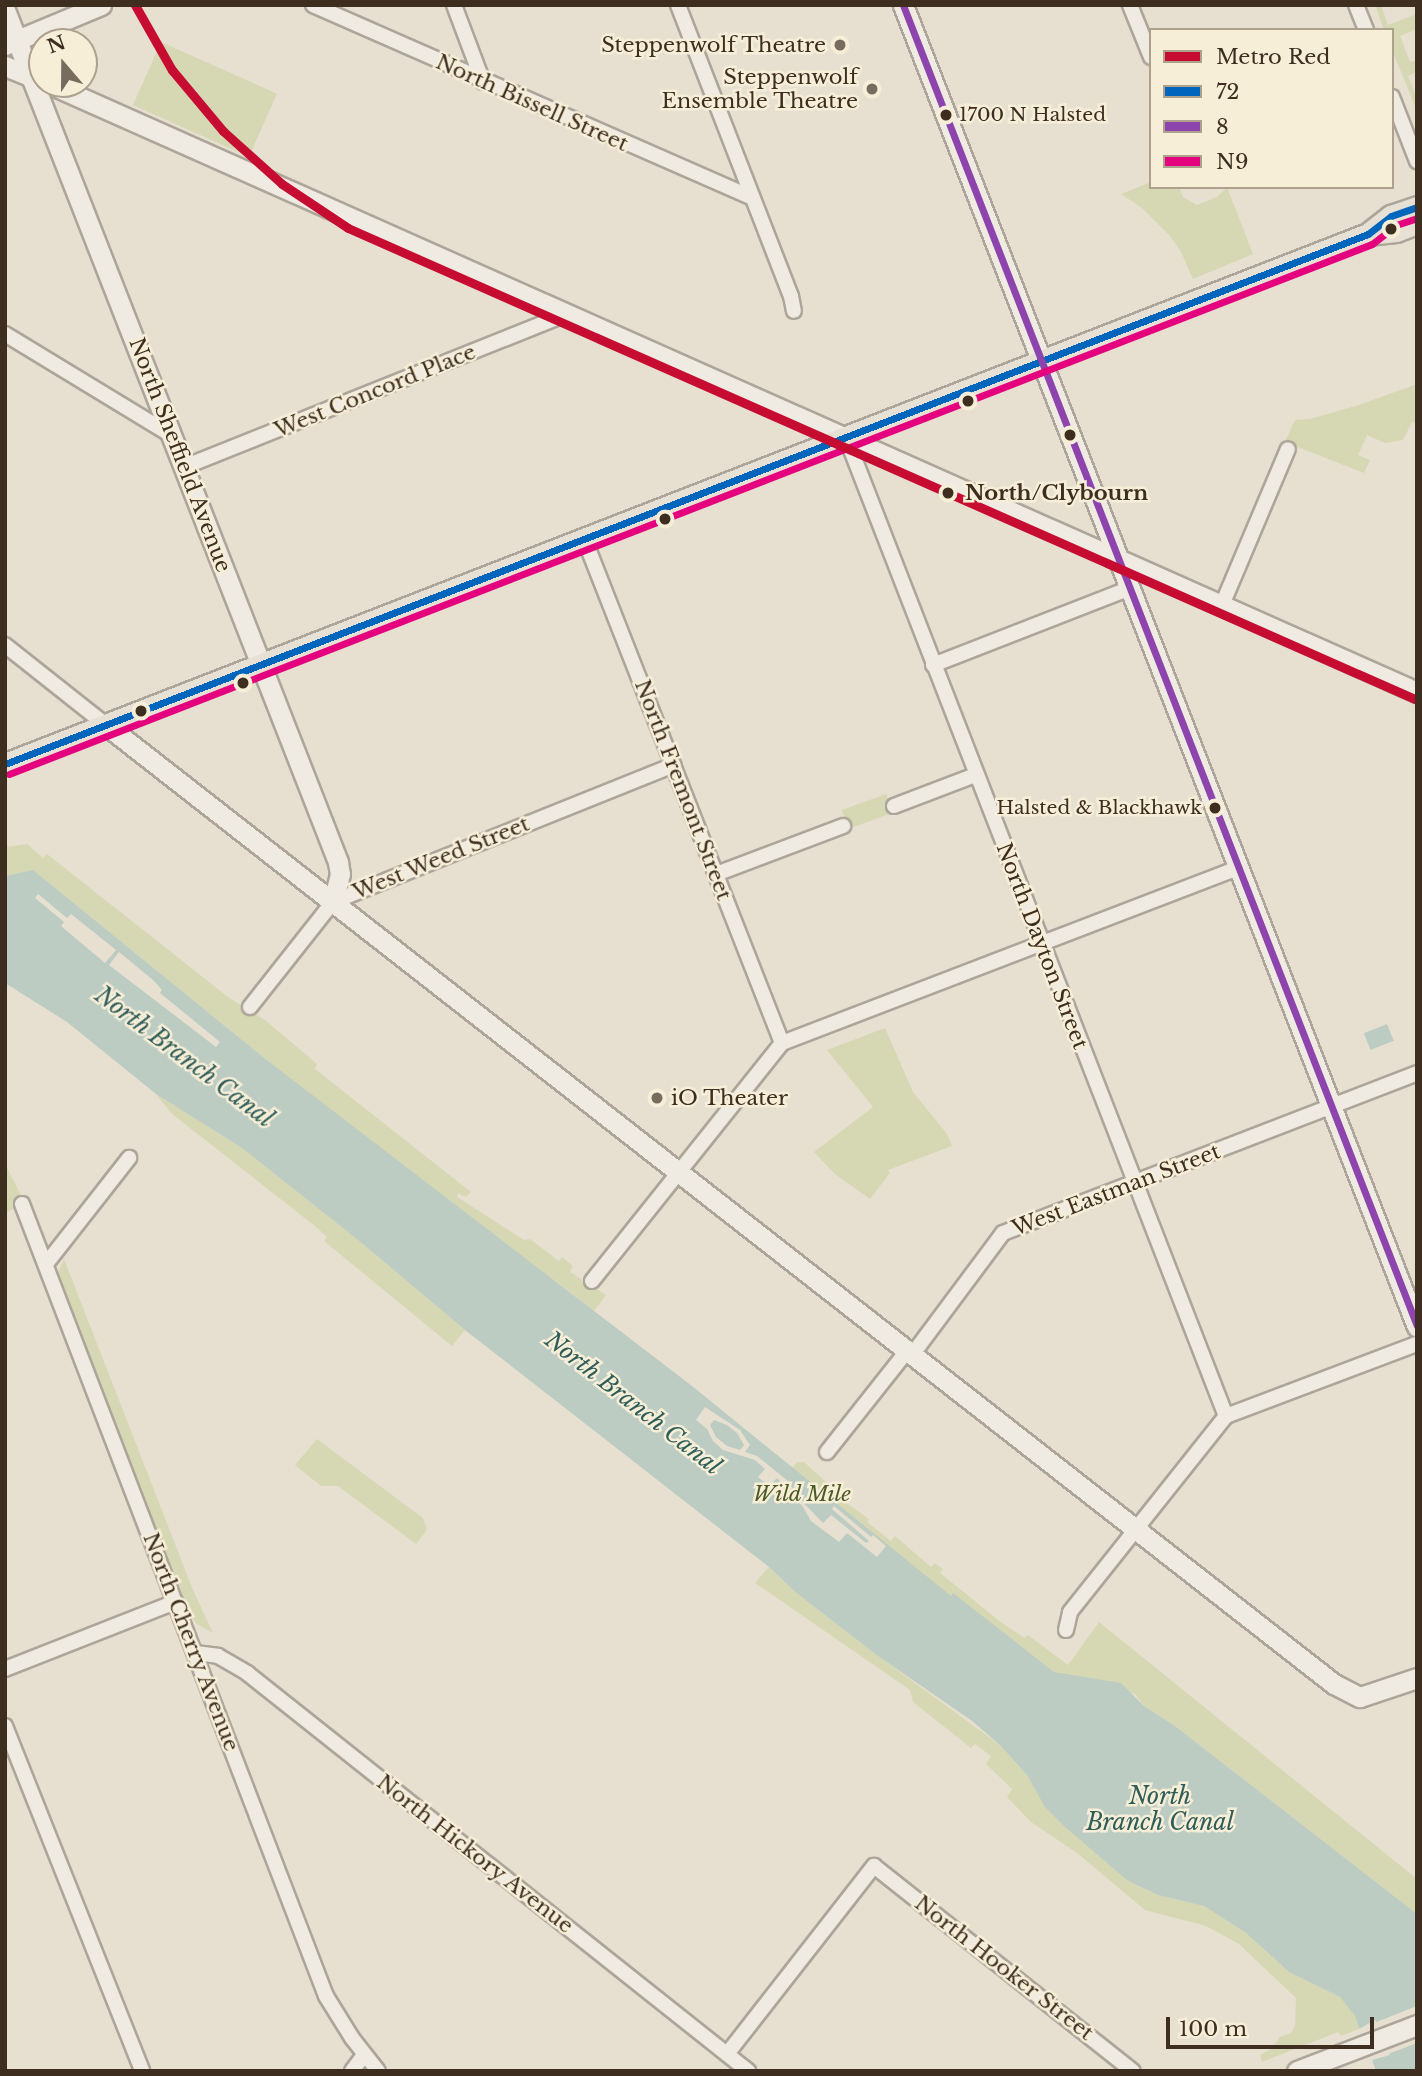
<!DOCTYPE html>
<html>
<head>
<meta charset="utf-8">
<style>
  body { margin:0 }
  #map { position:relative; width:1422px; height:2076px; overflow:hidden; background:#e7e0d1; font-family:"Libre Baskerville",serif }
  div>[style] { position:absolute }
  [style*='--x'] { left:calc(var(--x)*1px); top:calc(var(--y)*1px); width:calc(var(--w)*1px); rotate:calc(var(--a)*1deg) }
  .green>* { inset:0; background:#d6d7b3; transform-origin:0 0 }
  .water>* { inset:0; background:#bcccc2; transform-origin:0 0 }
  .pier>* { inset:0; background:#e7e0d1 }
  .roads { filter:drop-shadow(2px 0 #ada599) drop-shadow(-2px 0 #ada599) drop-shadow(0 2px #ada599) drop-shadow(0 -2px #ada599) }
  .street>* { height:14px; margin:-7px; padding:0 7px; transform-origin:7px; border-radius:7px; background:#efebe3 }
  .secondary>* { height:19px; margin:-9.5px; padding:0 9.5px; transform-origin:9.5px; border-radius:9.5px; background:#efebe3 }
  .primary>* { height:21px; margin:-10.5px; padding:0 10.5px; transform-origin:10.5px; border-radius:10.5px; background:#e6e1d4 }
  .bus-1>* { height:7px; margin:-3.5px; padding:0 3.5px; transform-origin:3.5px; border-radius:3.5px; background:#0065bd }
  .bus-2>* { height:7px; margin:-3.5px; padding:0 3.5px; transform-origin:3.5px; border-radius:3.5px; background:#8e44ad }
  .bus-3>* { height:7px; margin:-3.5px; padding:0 3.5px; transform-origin:3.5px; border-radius:3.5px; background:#e5007d }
  .metro-1>* { height:9px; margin:-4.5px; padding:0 4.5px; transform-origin:4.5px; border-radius:4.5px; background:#c60c30 }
  .dots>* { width:19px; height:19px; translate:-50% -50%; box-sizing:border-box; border:4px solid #f7eed8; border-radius:50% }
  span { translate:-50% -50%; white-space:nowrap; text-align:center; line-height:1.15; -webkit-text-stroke:5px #f7eed8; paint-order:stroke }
  .bus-label { font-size:19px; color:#3d2e20 }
  .left { translate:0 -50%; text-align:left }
  .right { translate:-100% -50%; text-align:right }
  .poi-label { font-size:21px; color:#3d2e20 }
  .street-label { font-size:21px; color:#3d2e20 }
  .stop-label { font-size:21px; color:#3d2e20; font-weight:700 }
  .park-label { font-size:21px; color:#4d5a26; font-style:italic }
  .water-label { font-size:23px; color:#2f5d5a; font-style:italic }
  .frame { position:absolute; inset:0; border:7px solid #3d2e20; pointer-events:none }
  .legend { position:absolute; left:1149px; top:28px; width:245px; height:161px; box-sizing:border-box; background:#f7eed8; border:2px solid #ada18e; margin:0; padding:9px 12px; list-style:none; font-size:21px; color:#3d2e20 }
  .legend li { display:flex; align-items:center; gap:14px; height:35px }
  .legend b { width:35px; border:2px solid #ada18e }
  .north { position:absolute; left:28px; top:28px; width:70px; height:70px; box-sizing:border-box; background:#f7eed8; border:2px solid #ada18e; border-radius:50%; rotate:340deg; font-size:19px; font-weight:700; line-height:28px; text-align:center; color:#3d2e20 }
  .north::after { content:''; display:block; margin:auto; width:24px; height:32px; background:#786c5e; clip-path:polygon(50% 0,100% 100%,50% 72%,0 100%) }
  .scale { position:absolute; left:1166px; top:2017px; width:208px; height:32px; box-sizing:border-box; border:4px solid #3d2e20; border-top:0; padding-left:9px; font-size:21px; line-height:24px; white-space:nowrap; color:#3d2e20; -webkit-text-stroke:5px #f7eed8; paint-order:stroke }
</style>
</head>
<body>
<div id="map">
  <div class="green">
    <div style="clip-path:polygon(1375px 5px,1381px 5px,1388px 25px,1417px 14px,1417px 29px,1400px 36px,1410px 62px,1417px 60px,1417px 72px,1408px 76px,1417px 98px,1417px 111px,1392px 50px,1392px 30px,1384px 30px)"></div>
    <div style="left:161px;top:42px;width:127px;height:69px;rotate:24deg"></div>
    <div style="clip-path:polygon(1151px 182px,1151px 187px,1179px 187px,1183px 197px,1197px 205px,1217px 197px,1227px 187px,1253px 254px,1193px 279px,1181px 252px,1170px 236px,1142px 208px,1121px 194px)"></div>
    <div style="clip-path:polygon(1417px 384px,1417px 423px,1412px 422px,1403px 440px,1385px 443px,1367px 435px,1358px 455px,1370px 460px,1364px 473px,1285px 442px,1295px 420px,1310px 419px,1359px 405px)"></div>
    <div style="left:886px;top:794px;width:20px;height:47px;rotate:70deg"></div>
    <div style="clip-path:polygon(27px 844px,43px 858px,47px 854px,228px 997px,265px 1020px,317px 1064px,315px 1069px,471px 1192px,466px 1197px,458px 1193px,457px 1197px,524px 1240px,530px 1239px,559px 1261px,562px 1257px,573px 1266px,570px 1272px,606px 1295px,594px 1311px,556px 1281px,496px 1251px,487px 1229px,475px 1220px,459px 1221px,453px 1203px,394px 1158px,380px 1156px,349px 1123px,334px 1121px,315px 1098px,301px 1086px,286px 1084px,275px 1075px,268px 1061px,33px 870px,5px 876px,5px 847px)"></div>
    <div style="clip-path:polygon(885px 1028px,913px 1092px,947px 1134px,952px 1146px,888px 1170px,890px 1173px,870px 1199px,835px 1174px,814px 1152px,873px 1107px,827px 1050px)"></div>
    <div style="clip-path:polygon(156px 1094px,242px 1148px,363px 1244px,465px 1330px,452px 1346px,324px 1241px,327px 1237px,315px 1226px,172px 1114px)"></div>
    <div style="clip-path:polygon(5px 1164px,24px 1201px,5px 1214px)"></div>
    <div style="clip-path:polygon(64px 1259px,193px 1590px,213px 1633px,197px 1624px,186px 1611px,56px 1277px)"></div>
    <div style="clip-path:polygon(692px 1386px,792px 1468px,797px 1462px,804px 1462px,827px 1483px,831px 1483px,832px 1493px,869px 1519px,867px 1522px,891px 1541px,895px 1536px,931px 1567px,935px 1563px,943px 1569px,940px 1573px,1002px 1623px,1025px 1638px,1028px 1635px,1068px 1665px,1099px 1622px,1417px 1879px,1417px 1914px,1175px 1726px,1144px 1706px,1135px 1694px,1054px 1672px,953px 1594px,951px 1596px,877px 1557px)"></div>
    <div style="clip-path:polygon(317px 1439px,423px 1518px,427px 1530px,416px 1544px,338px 1486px,321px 1486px,295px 1465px)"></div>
    <div style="clip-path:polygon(769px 1567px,794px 1591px,878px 1656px,1000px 1745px,1027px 1775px,1046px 1807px,1128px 1881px,1158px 1895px,1204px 1906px,1246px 1933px,1289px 1972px,1340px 1997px,1355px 2016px,1359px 2029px,1341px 2036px,1338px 2032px,1262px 2062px,1260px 2055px,1271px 2049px,1280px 2037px,1291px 2033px,1295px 2026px,1296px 1998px,1239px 1944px,1206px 1926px,1145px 1910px,1077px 1853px,1031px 1822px,1007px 1797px,1012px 1789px,986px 1764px,991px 1756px,975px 1744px,971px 1748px,913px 1702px,910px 1690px,755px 1583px)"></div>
  </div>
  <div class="water">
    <div style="clip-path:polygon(33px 870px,268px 1061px,692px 1386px,951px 1596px,953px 1593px,1054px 1672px,1121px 1683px,1144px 1706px,1175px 1726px,1417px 1914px,1417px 2071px,1376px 2071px,1372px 2060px,1390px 2055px,1375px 2020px,1359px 2029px,1355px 2016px,1340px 1997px,1289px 1972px,1246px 1933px,1204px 1906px,1158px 1895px,1128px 1881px,1064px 1826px,1045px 1807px,1027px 1775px,1000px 1745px,972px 1721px,878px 1656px,794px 1591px,769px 1567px,465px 1330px,363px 1244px,242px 1148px,156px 1094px,67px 1022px,5px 983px,5px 876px)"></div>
    <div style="left:1387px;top:1024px;width:18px;height:25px;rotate:68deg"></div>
  </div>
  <div class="pier">
    <div style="clip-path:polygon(38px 894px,67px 918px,71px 914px,116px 950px,105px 963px,61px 926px,64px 922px,35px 898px)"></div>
    <div style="clip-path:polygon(119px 952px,153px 980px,162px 990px,160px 993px,220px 1042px,216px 1047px,109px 965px)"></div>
    <div style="clip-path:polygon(evenodd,705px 1407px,740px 1430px,750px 1445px,745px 1452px,757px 1456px,789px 1482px,796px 1495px,823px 1523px,831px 1515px,866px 1543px,869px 1541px,832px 1509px,834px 1506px,871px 1537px,873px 1535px,886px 1546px,877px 1557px,847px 1533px,839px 1542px,811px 1521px,803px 1507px,777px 1478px,769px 1486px,758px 1477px,765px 1469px,755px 1460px,723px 1450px,713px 1441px,707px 1429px,696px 1420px,705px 1407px,714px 1420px,727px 1425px,737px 1433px,744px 1445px,740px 1450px,727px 1446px,716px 1437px,710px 1425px,714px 1420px)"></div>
    <div style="clip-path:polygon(1417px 2006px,1417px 2043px,1369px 2061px,1370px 2057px,1385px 2052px,1374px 2026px,1360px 2032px,1356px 2030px)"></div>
  </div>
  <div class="roads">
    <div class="street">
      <div style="--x:313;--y:5;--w:480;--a:23.7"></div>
      <div style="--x:454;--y:5;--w:82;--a:69.4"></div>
      <div style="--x:678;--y:5;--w:312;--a:68.8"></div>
      <div style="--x:791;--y:296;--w:15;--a:79"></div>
      <div style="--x:1130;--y:5;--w:56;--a:68"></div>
      <div style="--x:1356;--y:5;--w:27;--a:68"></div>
      <div style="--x:1392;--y:97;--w:69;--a:68.7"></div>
      <div style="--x:5;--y:334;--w:194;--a:31.3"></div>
      <div style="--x:846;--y:437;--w:1050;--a:68.79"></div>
      <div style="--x:184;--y:467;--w:412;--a:-21.8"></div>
      <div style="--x:584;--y:538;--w:542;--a:68.59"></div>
      <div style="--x:1222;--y:605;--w:169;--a:-67.1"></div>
      <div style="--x:5;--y:645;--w:129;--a:38.4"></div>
      <div style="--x:933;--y:665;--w:212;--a:-21.3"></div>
      <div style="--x:894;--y:806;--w:87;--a:-20.9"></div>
      <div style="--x:716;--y:874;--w:136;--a:-20.7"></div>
      <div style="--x:250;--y:1007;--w:134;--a:-51.7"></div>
      <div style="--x:333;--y:902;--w:367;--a:-21.9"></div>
      <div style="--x:22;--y:1204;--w:848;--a:69"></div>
      <div style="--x:326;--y:1996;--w:49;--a:58.2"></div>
      <div style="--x:352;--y:2038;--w:42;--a:51.8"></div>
      <div style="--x:46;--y:1264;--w:135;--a:-51.9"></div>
      <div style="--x:592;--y:1281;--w:305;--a:-51.4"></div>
      <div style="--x:782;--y:1043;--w:489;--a:-21"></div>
      <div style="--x:912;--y:1355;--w:152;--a:-53.3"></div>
      <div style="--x:1003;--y:1233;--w:444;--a:-21.1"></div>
      <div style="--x:827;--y:1452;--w:129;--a:-51.6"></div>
      <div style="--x:1066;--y:1630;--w:18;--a:-77"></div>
      <div style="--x:1070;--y:1612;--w:251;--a:-51.5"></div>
      <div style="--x:1226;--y:1416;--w:204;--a:-20.7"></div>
      <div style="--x:195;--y:1653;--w:23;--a:7"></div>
      <div style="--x:218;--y:1656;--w:34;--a:30"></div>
      <div style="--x:247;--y:1673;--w:640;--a:38.46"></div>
      <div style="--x:5;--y:1669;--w:183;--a:-21.5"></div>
      <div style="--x:5;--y:1726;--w:371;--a:68.3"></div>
      <div style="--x:727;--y:2054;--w:239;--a:-52"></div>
      <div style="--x:874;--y:1866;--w:330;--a:38.4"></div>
      <div style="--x:352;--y:2071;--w:20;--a:-53"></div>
    </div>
    <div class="secondary">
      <div style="--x:903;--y:5;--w:1418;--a:68.75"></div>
      <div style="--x:5;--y:10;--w:915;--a:68.65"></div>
      <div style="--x:338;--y:862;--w:12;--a:81"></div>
      <div style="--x:340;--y:874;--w:29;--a:104"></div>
      <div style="--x:5;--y:45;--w:104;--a:-22.6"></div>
      <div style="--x:5;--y:66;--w:35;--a:22"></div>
      <div style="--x:50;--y:84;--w:1496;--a:23.98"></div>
      <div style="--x:106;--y:725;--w:1558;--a:37.99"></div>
      <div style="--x:1334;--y:1684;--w:29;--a:27"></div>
      <div style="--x:1360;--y:1697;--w:60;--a:-18.4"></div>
      <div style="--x:1297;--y:2071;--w:129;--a:-21"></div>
    </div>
    <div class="primary">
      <div style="--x:1369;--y:233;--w:28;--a:-38"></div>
      <div style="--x:1391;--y:216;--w:28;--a:-19"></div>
      <div style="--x:5;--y:764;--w:1462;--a:-21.25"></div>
      <div style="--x:1368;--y:234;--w:28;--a:-6"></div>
      <div style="--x:1396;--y:231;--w:22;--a:-21"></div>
    </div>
  </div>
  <div class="bus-1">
    <div style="--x:5;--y:764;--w:1462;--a:-21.25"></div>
    <div style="--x:1368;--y:234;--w:29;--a:-38"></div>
    <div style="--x:1391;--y:216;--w:28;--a:-19"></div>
  </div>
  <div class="bus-2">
    <div style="--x:903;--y:5;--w:1417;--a:68.74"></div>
  </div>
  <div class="bus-3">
    <div style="--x:9;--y:774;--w:1462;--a:-21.25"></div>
    <div style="--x:1372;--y:244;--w:31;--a:-38"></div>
    <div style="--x:1396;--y:225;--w:22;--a:-18"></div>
  </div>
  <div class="metro-1">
    <div style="--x:135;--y:5;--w:75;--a:60.4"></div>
    <div style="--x:172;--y:70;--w:80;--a:50.1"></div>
    <div style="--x:223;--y:131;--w:79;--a:41.9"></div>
    <div style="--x:282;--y:184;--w:79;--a:33.7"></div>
    <div style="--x:348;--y:228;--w:1169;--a:23.82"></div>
  </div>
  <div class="dots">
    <div style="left:840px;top:45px;background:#786c5e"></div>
    <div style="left:872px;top:89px;background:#786c5e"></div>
    <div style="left:946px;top:115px;background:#3d2e20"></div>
    <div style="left:1391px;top:229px;background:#3d2e20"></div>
    <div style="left:968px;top:401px;background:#3d2e20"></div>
    <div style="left:1070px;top:435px;background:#3d2e20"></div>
    <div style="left:948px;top:493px;background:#3d2e20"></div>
    <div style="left:665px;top:519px;background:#3d2e20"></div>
    <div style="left:243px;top:683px;background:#3d2e20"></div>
    <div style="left:141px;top:711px;background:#3d2e20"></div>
    <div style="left:1215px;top:808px;background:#3d2e20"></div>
    <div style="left:657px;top:1098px;background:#786c5e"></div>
  </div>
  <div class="bus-label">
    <span class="left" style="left:959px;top:115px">1700 N Halsted</span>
    <span class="right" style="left:1202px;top:808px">Halsted &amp; Blackhawk</span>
  </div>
  <div class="poi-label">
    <span class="right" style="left:826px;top:45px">Steppenwolf Theatre</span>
    <span class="right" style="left:858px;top:89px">Steppenwolf<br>Ensemble Theatre</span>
    <span class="left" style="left:671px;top:1098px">iO Theater</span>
  </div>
  <div class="street-label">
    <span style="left:532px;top:103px;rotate:24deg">North Bissell Street</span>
    <span style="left:375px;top:391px;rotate:-22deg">West Concord Place</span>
    <span style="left:180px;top:455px;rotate:69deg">North Sheffield Avenue</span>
    <span style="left:683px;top:790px;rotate:69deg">North Fremont Street</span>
    <span style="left:441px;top:858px;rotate:-22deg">West Weed Street</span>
    <span style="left:1042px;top:946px;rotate:69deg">North Dayton Street</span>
    <span style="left:1116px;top:1190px;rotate:-21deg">West Eastman Street</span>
    <span style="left:191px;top:1642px;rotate:69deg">North Cherry Avenue</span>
    <span style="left:475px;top:1854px;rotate:38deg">North Hickory Avenue</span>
    <span style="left:1004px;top:1968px;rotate:38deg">North Hooker Street</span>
  </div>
  <div class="stop-label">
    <span class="left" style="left:965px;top:493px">North/Clybourn</span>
  </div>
  <div class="park-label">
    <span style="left:802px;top:1494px">Wild Mile</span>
  </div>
  <div class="water-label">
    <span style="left:184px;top:1057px;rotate:37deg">North Branch Canal</span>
    <span style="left:633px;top:1403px;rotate:38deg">North Branch Canal</span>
    <span style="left:1160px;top:1809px">North<br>Branch Canal</span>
  </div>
  <div class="frame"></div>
  <ul class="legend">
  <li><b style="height:9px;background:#c60c30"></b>Metro Red</li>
  <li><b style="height:9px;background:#0065bd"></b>72</li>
  <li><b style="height:9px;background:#8e44ad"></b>8</li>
  <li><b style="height:9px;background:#e5007d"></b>N9</li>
  </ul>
  <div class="north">N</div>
  <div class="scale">100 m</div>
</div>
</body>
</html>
